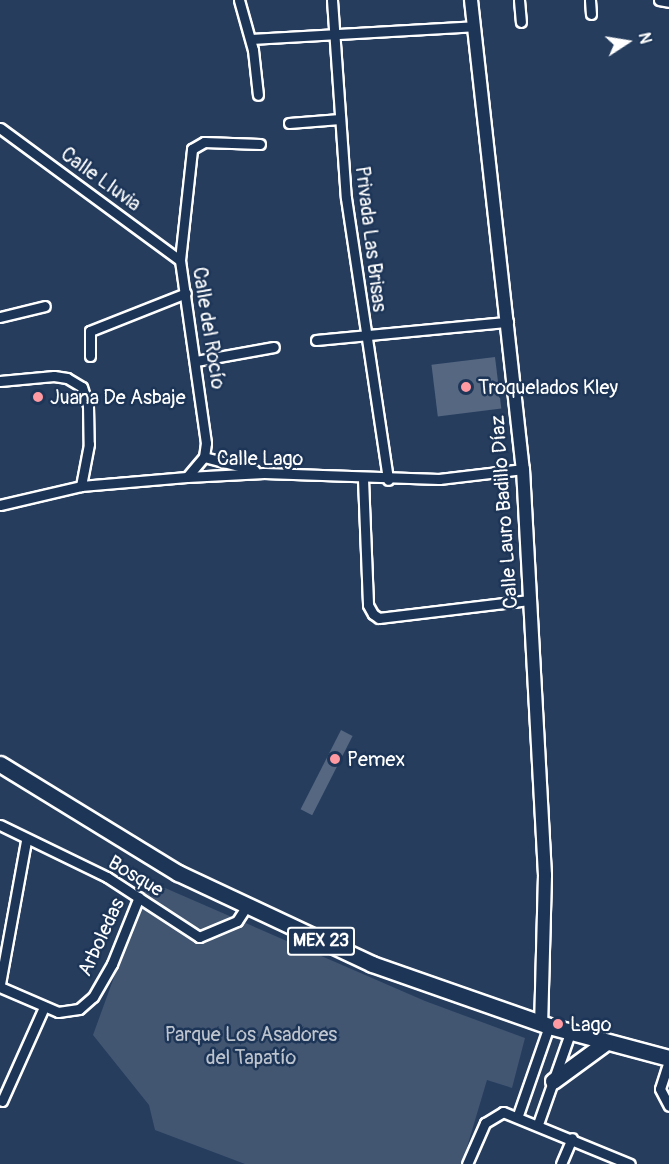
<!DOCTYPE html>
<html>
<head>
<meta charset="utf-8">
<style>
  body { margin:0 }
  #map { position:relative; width:669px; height:1164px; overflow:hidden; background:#263d5e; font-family:Pangolin,sans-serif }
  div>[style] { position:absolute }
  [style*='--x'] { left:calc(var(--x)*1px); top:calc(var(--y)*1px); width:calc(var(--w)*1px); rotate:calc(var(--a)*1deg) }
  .green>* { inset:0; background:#425672 }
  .building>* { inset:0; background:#556781; transform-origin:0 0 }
  .roads { filter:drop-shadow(2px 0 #fff) drop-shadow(-2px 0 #fff) drop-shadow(0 2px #fff) drop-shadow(0 -2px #fff) }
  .minor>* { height:9px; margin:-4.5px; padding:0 4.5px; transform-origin:4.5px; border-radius:4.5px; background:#1d3557 }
  .tertiary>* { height:12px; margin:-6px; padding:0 6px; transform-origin:6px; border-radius:6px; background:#1d3557 }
  .trunk>* { height:15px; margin:-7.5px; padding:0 7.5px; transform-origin:7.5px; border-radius:7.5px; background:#1d3557 }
  .dots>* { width:16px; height:16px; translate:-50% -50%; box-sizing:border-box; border:3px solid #1d3557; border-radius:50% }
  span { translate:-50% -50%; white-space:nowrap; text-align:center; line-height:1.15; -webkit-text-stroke:5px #1d3557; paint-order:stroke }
  .shield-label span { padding:2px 4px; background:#1d3557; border:2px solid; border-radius:4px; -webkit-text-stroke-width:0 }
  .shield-label { font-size:18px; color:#fff; font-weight:700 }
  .street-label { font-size:20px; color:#fff }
  .poi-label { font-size:20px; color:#fff }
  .left { translate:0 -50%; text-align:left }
  .park-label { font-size:20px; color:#bdc4ce }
  .north { position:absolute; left:597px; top:12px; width:60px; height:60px; -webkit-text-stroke:4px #1d3557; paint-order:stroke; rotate:78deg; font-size:16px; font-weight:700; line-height:24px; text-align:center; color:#fff }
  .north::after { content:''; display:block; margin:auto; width:21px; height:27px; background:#fff; clip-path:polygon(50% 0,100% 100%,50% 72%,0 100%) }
</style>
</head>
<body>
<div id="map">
  <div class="green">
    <div style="clip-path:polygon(149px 881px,425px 1001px,525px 1038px,512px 1088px,487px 1080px,462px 1164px,245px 1164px,155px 1130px,149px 1105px,93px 1035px)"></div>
  </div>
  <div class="building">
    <div style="left:495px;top:357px;width:52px;height:64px;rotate:83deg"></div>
    <div style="left:341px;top:730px;width:13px;height:89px;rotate:27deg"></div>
  </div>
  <div class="roads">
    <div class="minor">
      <div style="--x:239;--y:0;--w:52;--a:74.4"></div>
      <div style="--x:253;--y:50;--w:45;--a:83.7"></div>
      <div style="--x:332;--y:0;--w:198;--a:86"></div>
      <div style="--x:346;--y:198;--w:285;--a:81.5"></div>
      <div style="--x:519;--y:0;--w:22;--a:85"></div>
      <div style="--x:590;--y:0;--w:14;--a:86"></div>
      <div style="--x:659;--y:0;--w:10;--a:11"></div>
      <div style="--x:251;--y:39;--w:223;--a:-3.3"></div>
      <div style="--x:289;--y:123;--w:51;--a:-4.5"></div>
      <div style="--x:0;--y:128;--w:223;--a:36.3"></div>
      <div style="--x:0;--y:317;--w:46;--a:-13.7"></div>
      <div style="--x:316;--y:340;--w:193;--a:-5.4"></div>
      <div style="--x:90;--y:356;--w:25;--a:-90"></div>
      <div style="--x:90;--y:331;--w:103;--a:-21.6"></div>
      <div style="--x:196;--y:361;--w:79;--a:-10.2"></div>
      <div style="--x:0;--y:381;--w:54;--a:-5.3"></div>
      <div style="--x:54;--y:376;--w:13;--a:9"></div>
      <div style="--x:67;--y:378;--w:17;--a:31"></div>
      <div style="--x:82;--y:387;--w:19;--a:72"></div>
      <div style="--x:88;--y:405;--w:39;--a:89"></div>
      <div style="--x:89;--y:444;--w:43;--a:100.8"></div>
      <div style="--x:204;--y:457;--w:52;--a:14.6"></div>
      <div style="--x:187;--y:477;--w:26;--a:-50"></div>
      <div style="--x:204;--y:457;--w:14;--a:-82"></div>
      <div style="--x:206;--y:443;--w:185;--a:-98.1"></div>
      <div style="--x:180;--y:260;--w:112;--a:-83.8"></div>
      <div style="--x:192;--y:149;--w:14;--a:-30"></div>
      <div style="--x:204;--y:142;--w:56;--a:2"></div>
      <div style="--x:363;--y:479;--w:126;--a:87.7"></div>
      <div style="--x:368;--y:605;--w:10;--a:61"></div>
      <div style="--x:373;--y:614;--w:7;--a:34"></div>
      <div style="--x:379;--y:618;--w:151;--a:-6.8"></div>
      <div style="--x:0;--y:505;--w:83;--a:-13.2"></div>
      <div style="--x:81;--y:486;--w:106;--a:-4.9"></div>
      <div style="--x:187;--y:477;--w:77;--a:-3"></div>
      <div style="--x:264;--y:473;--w:175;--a:2"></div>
      <div style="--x:439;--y:479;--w:85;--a:-6.8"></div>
      <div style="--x:0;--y:825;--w:119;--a:25.9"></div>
      <div style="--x:107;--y:877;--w:110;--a:33.1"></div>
      <div style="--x:199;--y:937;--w:41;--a:-22.8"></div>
      <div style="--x:237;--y:921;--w:17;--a:-57"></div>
      <div style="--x:0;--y:984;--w:145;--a:-79.7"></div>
      <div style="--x:0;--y:987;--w:63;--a:23.3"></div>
      <div style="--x:58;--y:1012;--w:21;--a:-8"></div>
      <div style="--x:79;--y:1009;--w:18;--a:-41"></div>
      <div style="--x:93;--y:997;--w:38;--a:-60"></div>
      <div style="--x:112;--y:964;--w:72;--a:-68.1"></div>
      <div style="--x:669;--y:1061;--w:29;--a:108"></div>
      <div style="--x:660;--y:1089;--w:19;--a:62"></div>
      <div style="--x:2;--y:1101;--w:103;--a:-65.9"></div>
      <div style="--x:518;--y:1115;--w:94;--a:-70.8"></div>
      <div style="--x:538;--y:1124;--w:96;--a:-70.6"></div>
      <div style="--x:467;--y:1164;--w:45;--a:-66.3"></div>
      <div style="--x:485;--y:1123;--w:21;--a:-31"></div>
      <div style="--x:503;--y:1112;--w:137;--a:22.3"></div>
      <div style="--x:561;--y:1164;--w:28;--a:-67"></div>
    </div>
    <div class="tertiary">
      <div style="--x:471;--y:0;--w:472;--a:83.7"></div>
      <div style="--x:523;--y:469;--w:407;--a:86.9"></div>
      <div style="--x:545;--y:875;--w:149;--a:91.5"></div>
    </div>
    <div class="trunk">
      <div style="--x:0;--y:764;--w:209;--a:31.5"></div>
      <div style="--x:178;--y:873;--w:214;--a:25.1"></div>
      <div style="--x:372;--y:964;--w:188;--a:19.3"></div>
      <div style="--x:549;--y:1026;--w:124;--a:14.9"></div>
      <div style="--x:553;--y:1081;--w:64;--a:-36.2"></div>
    </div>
  </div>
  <div class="dots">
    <div style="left:466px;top:387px;background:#ff9aa2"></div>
    <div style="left:38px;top:397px;background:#ff9aa2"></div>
    <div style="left:335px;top:759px;background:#ff9aa2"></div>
    <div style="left:558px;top:1024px;background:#ff9aa2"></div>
  </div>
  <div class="shield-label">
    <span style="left:321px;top:941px">MEX 23</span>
  </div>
  <div class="street-label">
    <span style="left:101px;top:179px;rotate:36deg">Calle Lluvia</span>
    <span style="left:371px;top:239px;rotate:83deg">Privada Las Brisas</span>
    <span style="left:209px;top:328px;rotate:81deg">Calle del Rocío</span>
    <span style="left:260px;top:458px">Calle Lago</span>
    <span style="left:504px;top:512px;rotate:-94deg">Calle Lauro Badillo Díaz</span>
    <span style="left:136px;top:876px;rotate:31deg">Bosque</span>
    <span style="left:101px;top:937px;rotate:-65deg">Arboledas</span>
  </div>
  <div class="poi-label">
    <span class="left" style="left:478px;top:387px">Troquelados Kley</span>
    <span class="left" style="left:50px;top:397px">Juana De Asbaje</span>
    <span class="left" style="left:347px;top:759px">Pemex</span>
    <span class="left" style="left:570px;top:1024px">Lago</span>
  </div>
  <div class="park-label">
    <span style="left:251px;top:1046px">Parque Los Asadores<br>del Tapatío</span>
  </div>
  <div class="north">N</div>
</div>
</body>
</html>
